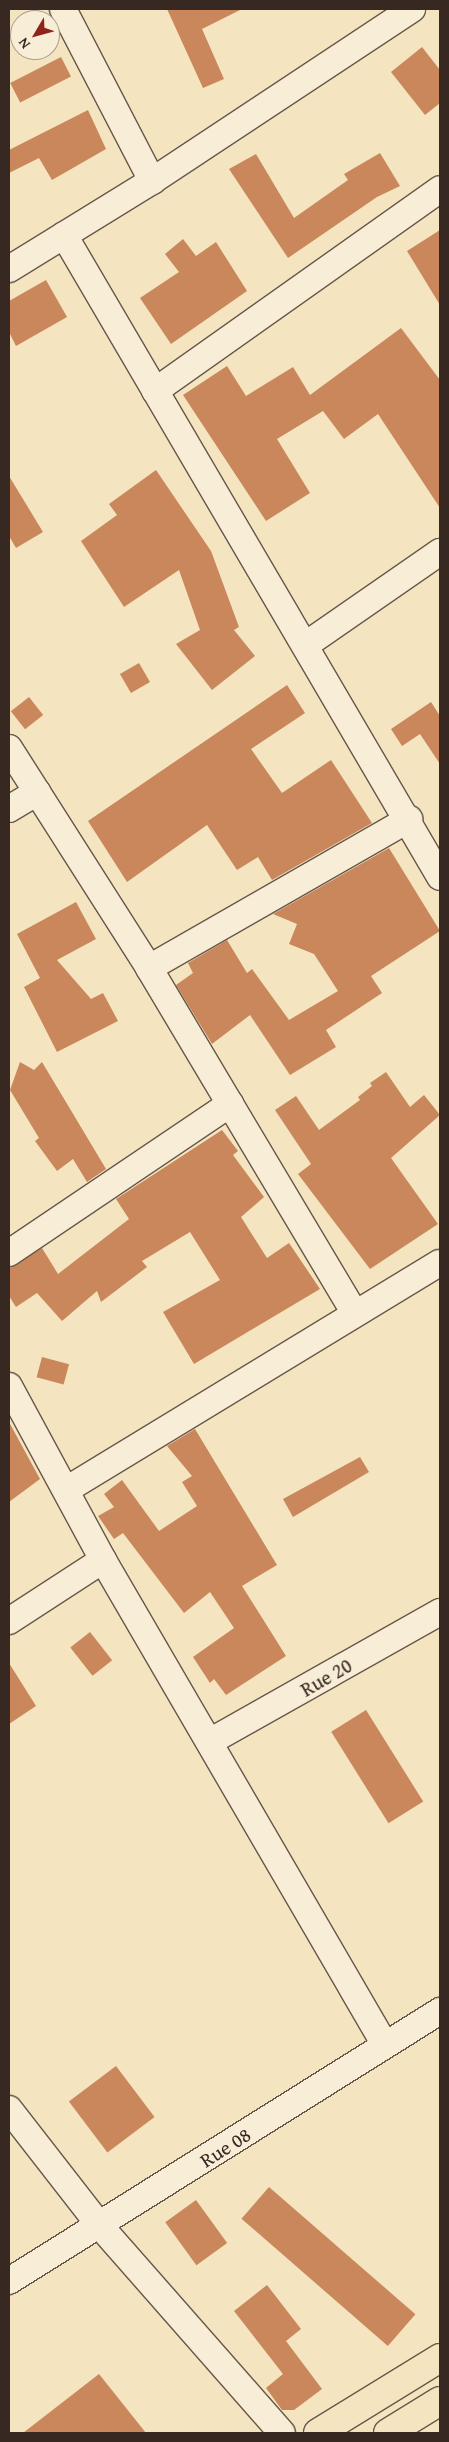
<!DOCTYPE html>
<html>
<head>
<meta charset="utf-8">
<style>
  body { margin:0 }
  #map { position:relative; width:449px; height:2442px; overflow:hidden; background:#f4e4c0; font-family:"Gentium Book Plus",serif }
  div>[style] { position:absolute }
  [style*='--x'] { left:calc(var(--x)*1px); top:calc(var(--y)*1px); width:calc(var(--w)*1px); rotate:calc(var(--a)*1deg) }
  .building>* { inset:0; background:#c9875b; transform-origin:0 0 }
  .roads { filter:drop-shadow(1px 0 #67574a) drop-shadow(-1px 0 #67574a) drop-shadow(0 1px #67574a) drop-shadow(0 -1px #67574a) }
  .minor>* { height:26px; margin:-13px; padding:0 13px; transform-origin:13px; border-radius:13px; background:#f8edd6 }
  .major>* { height:28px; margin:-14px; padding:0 14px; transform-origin:14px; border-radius:14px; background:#f4e4c0 }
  span { translate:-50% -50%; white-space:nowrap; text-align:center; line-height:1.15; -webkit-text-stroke:4px #f8edd6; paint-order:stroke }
  .street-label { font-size:20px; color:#382822 }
  .frame { position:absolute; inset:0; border:10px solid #382822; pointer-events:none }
  .north { position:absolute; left:10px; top:10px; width:50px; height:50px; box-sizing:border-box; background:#f8edd6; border:1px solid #ab9e8e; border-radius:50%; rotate:233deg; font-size:14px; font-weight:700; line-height:20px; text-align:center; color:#382822 }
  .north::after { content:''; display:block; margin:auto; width:18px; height:22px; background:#8f2418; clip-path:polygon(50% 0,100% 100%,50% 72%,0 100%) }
</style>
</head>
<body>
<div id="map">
  <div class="building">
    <div style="clip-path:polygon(167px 9px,242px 9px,202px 29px,224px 79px,203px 88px)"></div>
    <div style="clip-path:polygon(422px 47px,440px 70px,440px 103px,425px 115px,391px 72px)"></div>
    <div style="left:61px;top:57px;width:22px;height:57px;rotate:63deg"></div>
    <div style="clip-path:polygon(88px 110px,106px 149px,52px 180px,39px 158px,9px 173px,9px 150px)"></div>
    <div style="clip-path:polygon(380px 153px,400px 186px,377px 197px,288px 258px,229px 169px,256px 154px,294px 218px,348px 180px,344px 174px)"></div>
    <div style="clip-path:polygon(440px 230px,440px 305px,407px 251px)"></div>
    <div style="clip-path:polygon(183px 239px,196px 256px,216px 242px,247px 291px,171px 344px,140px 298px,179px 272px,165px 254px)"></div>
    <div style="clip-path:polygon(46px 280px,67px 317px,16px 346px,9px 332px,9px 301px)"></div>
    <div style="clip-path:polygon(401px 328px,440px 380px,440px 508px,378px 414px,344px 439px,323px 411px,277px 439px,310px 493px,266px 521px,183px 395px,227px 366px,246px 396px,293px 367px,310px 395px)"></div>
    <div style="clip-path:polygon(156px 470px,211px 551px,239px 627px,234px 630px,255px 656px,212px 690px,176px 644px,200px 630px,179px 570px,124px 607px,81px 541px,117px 515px,109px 504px)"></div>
    <div style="clip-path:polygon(9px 476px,43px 532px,16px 548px,9px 536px)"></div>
    <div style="left:139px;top:663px;width:22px;height:22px;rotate:60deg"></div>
    <div style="clip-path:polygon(287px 685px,305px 713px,251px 749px,282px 793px,331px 760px,372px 823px,272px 880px,258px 857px,237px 870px,207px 825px,127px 882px,88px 821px)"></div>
    <div style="left:29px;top:697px;width:23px;height:23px;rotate:52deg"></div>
    <div style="clip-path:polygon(431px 702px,440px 716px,440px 764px,420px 734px,402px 746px,391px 729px)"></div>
    <div style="clip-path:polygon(389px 848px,440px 931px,371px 976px,382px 993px,326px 1030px,336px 1047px,290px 1075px,250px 1015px,212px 1044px,176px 985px,193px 973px,188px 963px,227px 940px,247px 973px,252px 969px,289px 1020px,338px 991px,314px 954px,289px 944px,297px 924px,273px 914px)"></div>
    <div style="clip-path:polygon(76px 902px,96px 939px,57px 960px,91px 999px,103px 993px,118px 1021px,57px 1052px,24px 987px,40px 978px,17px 934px)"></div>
    <div style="clip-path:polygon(20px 1062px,34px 1070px,42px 1062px,106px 1169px,87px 1182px,73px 1159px,57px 1171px,35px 1141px,39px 1138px,10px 1090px)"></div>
    <div style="clip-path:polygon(386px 1072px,410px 1107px,424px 1095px,440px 1115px,391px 1158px,438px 1224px,370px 1269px,298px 1174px,311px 1164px,275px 1110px,296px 1096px,319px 1130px,360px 1100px,358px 1097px,372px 1086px,370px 1083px)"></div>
    <div style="clip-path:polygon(222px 1130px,238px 1151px,233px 1155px,264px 1197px,241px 1217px,267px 1258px,289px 1243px,320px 1289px,194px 1364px,163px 1312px,220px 1280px,190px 1232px,142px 1261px,147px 1267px,101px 1302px,97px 1291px,62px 1321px,37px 1293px,16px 1307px,9px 1296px,9px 1268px,42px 1248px,58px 1274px,129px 1219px,116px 1199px)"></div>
    <div style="left:42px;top:1357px;width:28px;height:21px;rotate:15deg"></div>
    <div style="clip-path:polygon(9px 1422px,40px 1479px,9px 1502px)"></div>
    <div style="clip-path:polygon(195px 1429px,277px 1565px,242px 1586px,286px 1656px,226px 1695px,214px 1679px,210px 1683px,193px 1657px,234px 1628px,210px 1592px,184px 1613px,123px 1533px,114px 1539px,98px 1516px,114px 1507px,104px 1494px,122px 1480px,159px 1531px,197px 1506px,182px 1482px,192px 1476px,167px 1446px)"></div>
    <div style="clip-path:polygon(360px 1457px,369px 1472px,293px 1517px,283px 1499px)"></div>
    <div style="left:90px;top:1632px;width:36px;height:25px;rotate:52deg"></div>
    <div style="clip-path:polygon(9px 1663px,36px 1706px,9px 1724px)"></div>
    <div style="left:366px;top:1710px;width:108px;height:41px;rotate:58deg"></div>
    <div style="left:116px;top:2066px;width:64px;height:59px;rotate:53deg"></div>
    <div style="left:269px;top:2187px;width:194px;height:42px;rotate:41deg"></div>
    <div style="left:196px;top:2200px;width:53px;height:38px;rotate:54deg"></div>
    <div style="clip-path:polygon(267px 2285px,301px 2329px,286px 2341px,322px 2389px,294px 2410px,282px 2410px,266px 2388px,283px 2374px,234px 2311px)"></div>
    <div style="clip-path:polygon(99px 2374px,146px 2433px,23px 2433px)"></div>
  </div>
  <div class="roads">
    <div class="minor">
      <div style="--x:63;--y:9;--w:194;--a:62.6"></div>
      <div style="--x:64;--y:235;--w:744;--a:59.64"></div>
      <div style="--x:9;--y:269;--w:168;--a:-31.6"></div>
      <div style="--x:152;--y:181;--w:312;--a:-33.5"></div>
      <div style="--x:155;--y:391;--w:349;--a:-35.3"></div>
      <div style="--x:307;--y:644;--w:162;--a:-34.7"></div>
      <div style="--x:9;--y:748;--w:261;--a:57.5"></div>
      <div style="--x:149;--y:968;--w:402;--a:59.2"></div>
      <div style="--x:9;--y:809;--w:33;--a:-31"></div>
      <div style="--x:149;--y:968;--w:300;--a:-29.8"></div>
      <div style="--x:9;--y:1253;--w:267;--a:-34"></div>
      <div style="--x:9;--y:1386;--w:198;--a:61.6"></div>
      <div style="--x:103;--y:1560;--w:561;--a:59.82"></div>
      <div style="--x:66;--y:1490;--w:437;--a:-31.3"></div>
      <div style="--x:9;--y:1621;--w:112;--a:-33"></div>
      <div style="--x:211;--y:1741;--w:263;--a:-29.4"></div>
      <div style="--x:9;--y:2109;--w:150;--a:52.1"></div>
      <div style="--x:101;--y:2227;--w:274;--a:48.7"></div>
      <div style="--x:9;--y:2281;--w:509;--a:-32.07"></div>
    </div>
    <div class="major">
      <div style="--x:318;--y:2433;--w:143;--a:-31.6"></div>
      <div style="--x:388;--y:2433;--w:61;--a:-31.6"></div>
    </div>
  </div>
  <div class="street-label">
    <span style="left:326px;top:1677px;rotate:-30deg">Rue 20</span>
    <span style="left:225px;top:2147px;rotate:-33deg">Rue 08</span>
  </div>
  <div class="frame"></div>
  <div class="north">N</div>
</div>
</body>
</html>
